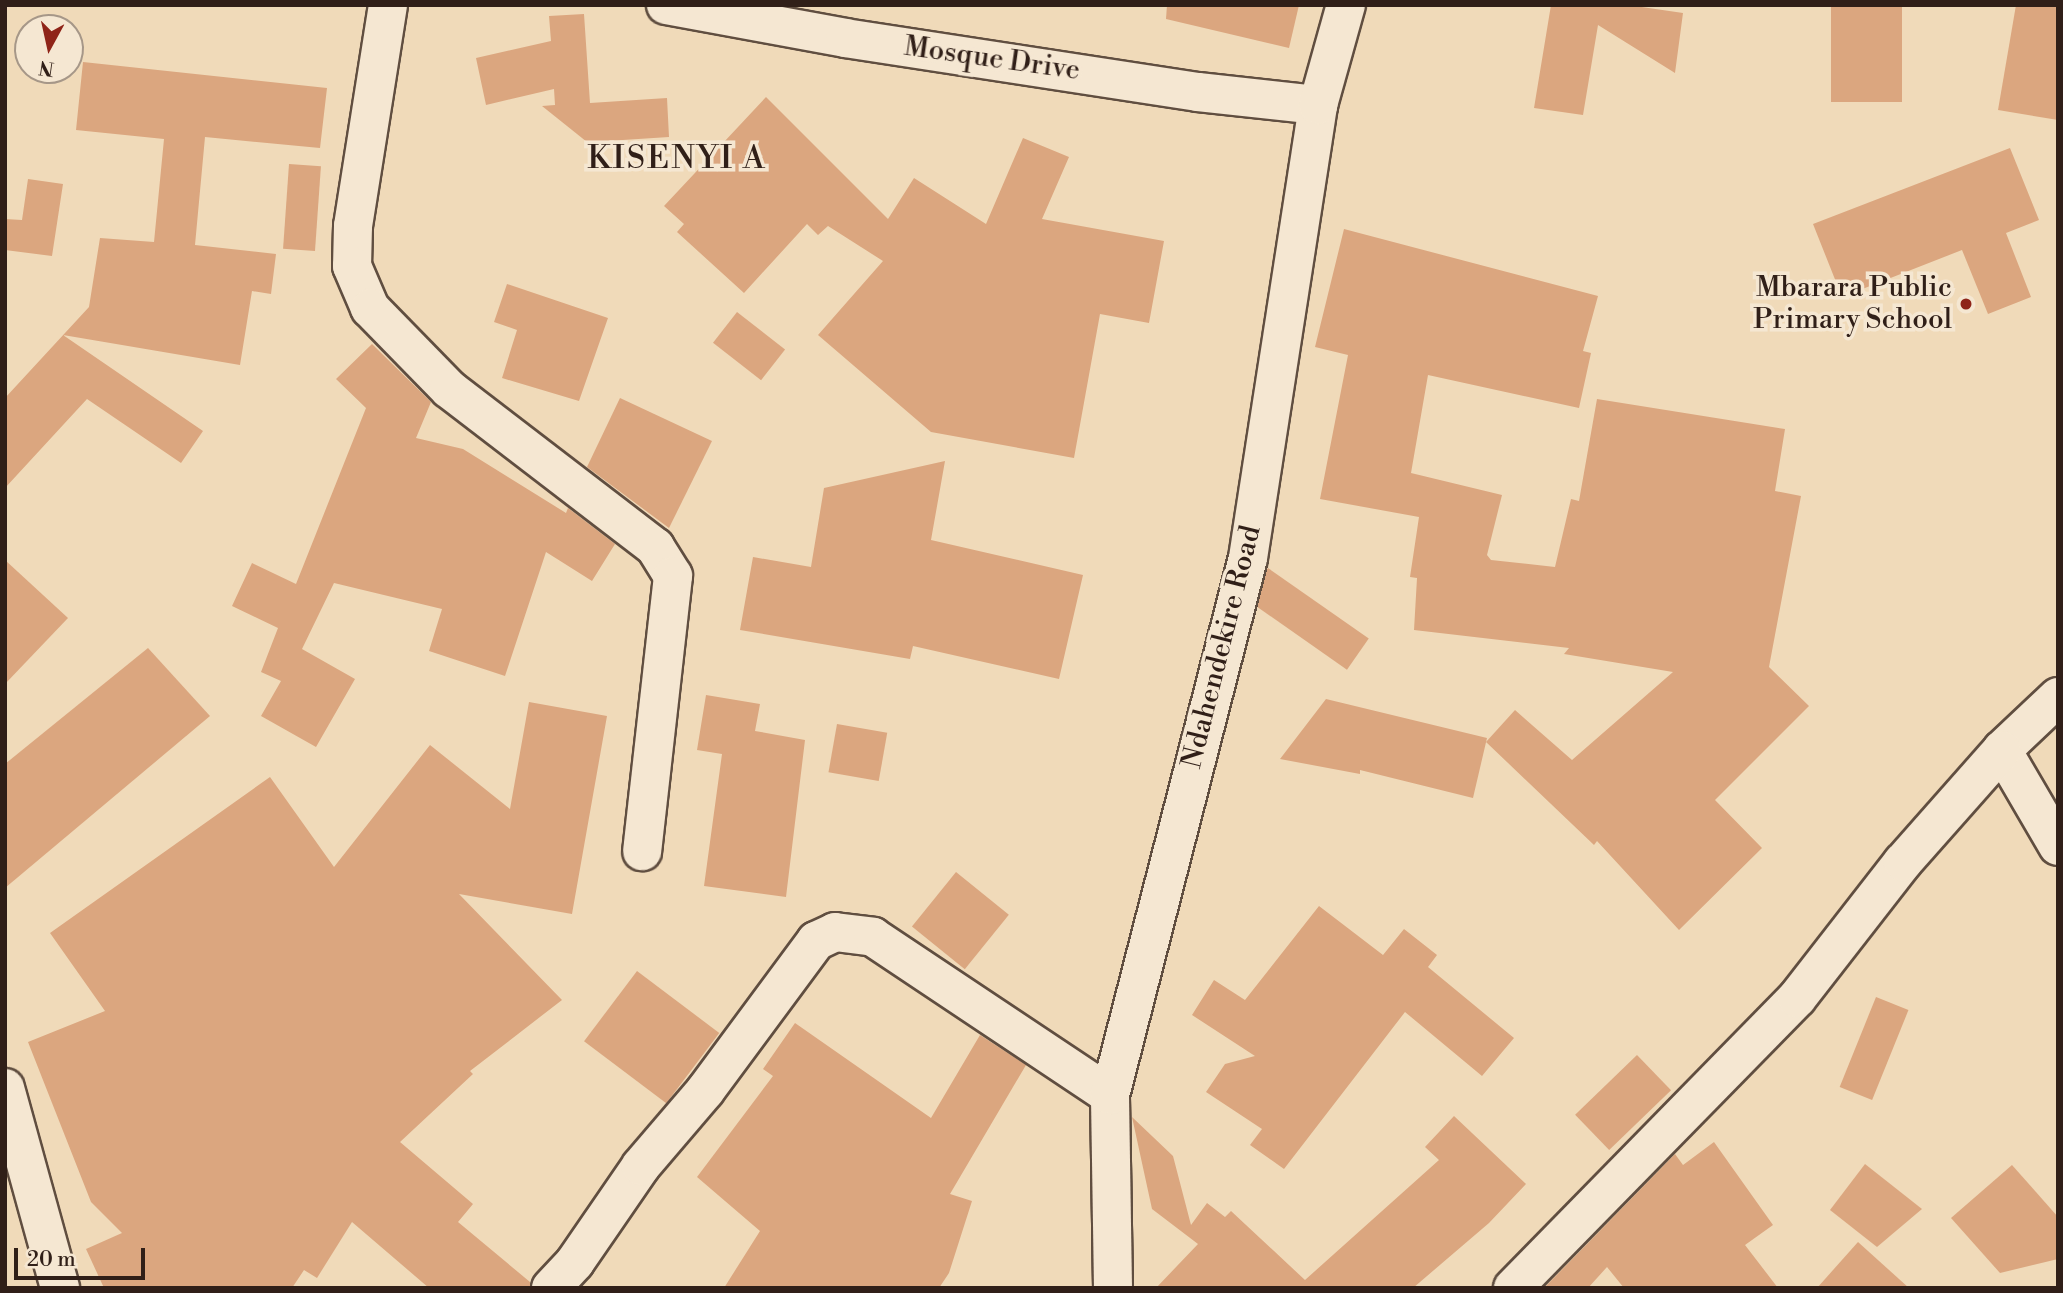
<!DOCTYPE html>
<html>
<head>
<meta charset="utf-8">
<style>
  body { margin:0 }
  #map { position:relative; width:2063px; height:1293px; overflow:hidden; background:#f0dab9; font-family:"Libre Bodoni",serif }
  div>[style] { position:absolute }
  [style*='--x'] { left:calc(var(--x)*1px); top:calc(var(--y)*1px); width:calc(var(--w)*1px); rotate:calc(var(--a)*1deg) }
  .building>* { inset:0; background:#dba67f; transform-origin:0 0 }
  .roads { filter:drop-shadow(2px 0 #604e40) drop-shadow(-2px 0 #604e40) drop-shadow(0 2px #604e40) drop-shadow(0 -2px #604e40) }
  .minor>* { height:38px; margin:-19px; padding:0 19px; transform-origin:19px; border-radius:19px; background:#f5e7d2 }
  .dots>* { width:19px; height:19px; translate:-50% -50%; box-sizing:border-box; border:4px solid #f5e7d2; border-radius:50% }
  span { translate:-50% -50%; white-space:nowrap; text-align:center; line-height:1.15; -webkit-text-stroke:7px #f5e7d2; paint-order:stroke }
  .street-label { font-size:28px; color:#301f18 }
  .poi-label { font-size:28px; color:#301f18 }
  .right { translate:-100% -50%; text-align:right }
  .quarter-label { font-size:32px; color:#301f18; letter-spacing:2px }
  .frame { position:absolute; inset:0; border:7px solid #301f18; pointer-events:none }
  .north { position:absolute; left:14px; top:14px; width:70px; height:70px; box-sizing:border-box; background:#f5e7d2; border:2px solid #a69788; border-radius:50%; rotate:188deg; font-size:19px; font-weight:700; line-height:28px; text-align:center; color:#301f18 }
  .north::after { content:''; display:block; margin:auto; width:24px; height:32px; background:#8f2418; clip-path:polygon(50% 0,100% 100%,50% 72%,0 100%) }
  .scale { position:absolute; left:14px; top:1248px; width:131px; height:32px; box-sizing:border-box; border:4px solid #301f18; border-top:0; padding-left:9px; font-size:21px; line-height:24px; white-space:nowrap; color:#301f18; -webkit-text-stroke:5px #f5e7d2; paint-order:stroke }
</style>
</head>
<body>
<div id="map">
  <div class="building">
    <div style="clip-path:polygon(1167px 5px,1299px 5px,1289px 48px,1166px 19px)"></div>
    <div style="clip-path:polygon(1551px 5px,1628px 5px,1683px 13px,1675px 73px,1598px 25px,1583px 115px,1534px 108px)"></div>
    <div style="left:1831px;top:5px;width:71px;height:97px"></div>
    <div style="clip-path:polygon(2016px 5px,2058px 5px,2058px 120px,1998px 110px)"></div>
    <div style="clip-path:polygon(584px 14px,590px 103px,667px 98px,669px 137px,592px 142px,592px 146px,542px 106px,555px 105px,554px 89px,486px 105px,476px 58px,551px 41px,549px 16px)"></div>
    <div style="clip-path:polygon(83px 62px,327px 88px,320px 148px,205px 137px,195px 245px,276px 254px,271px 294px,252px 291px,240px 365px,63px 335px,203px 431px,181px 463px,87px 399px,5px 488px,5px 398px,89px 307px,100px 238px,154px 242px,164px 139px,76px 130px)"></div>
    <div style="clip-path:polygon(766px 97px,888px 219px,914px 178px,986px 224px,1023px 138px,1069px 157px,1042px 219px,1164px 241px,1149px 323px,1100px 314px,1074px 458px,931px 432px,818px 335px,883px 261px,828px 226px,818px 235px,807px 224px,744px 293px,677px 232px,684px 224px,664px 206px)"></div>
    <div style="clip-path:polygon(2010px 148px,2039px 220px,2006px 233px,2031px 297px,1988px 314px,1962px 250px,1842px 297px,1813px 224px)"></div>
    <div style="left:289px;top:164px;width:32px;height:85px;rotate:4deg"></div>
    <div style="clip-path:polygon(28px 179px,63px 184px,52px 256px,5px 250px,5px 219px,22px 220px)"></div>
    <div style="clip-path:polygon(1344px 229px,1598px 296px,1583px 351px,1591px 353px,1579px 408px,1428px 375px,1411px 473px,1502px 495px,1487px 555px,1491px 560px,1555px 567px,1571px 499px,1579px 501px,1597px 399px,1785px 429px,1775px 491px,1801px 496px,1769px 667px,1809px 706px,1715px 800px,1762px 848px,1679px 930px,1597px 841px,1594px 845px,1486px 742px,1515px 710px,1572px 760px,1673px 672px,1564px 654px,1569px 648px,1414px 630px,1417px 578px,1410px 577px,1419px 517px,1320px 499px,1348px 355px,1315px 347px)"></div>
    <div style="clip-path:polygon(507px 284px,608px 318px,579px 401px,502px 378px,517px 330px,494px 322px)"></div>
    <div style="left:737px;top:312px;width:61px;height:39px;rotate:38deg"></div>
    <div style="clip-path:polygon(372px 344px,431px 402px,416px 438px,463px 449px,566px 513px,568px 508px,615px 544px,592px 581px,546px 552px,505px 676px,429px 651px,442px 609px,334px 583px,302px 649px,355px 679px,316px 747px,261px 716px,281px 681px,261px 672px,278px 628px,232px 606px,252px 563px,296px 584px,366px 408px,336px 379px)"></div>
    <div style="clip-path:polygon(620px 398px,712px 441px,669px 528px,587px 467px)"></div>
    <div style="clip-path:polygon(945px 461px,931px 540px,1083px 575px,1059px 679px,913px 646px,910px 659px,740px 630px,753px 557px,811px 567px,824px 488px)"></div>
    <div style="clip-path:polygon(5px 560px,68px 618px,5px 684px)"></div>
    <div style="left:1268px;top:568px;width:123px;height:38px;rotate:35deg"></div>
    <div style="clip-path:polygon(148px 648px,210px 716px,5px 888px,5px 764px)"></div>
    <div style="clip-path:polygon(706px 695px,760px 704px,755px 731px,805px 740px,786px 897px,704px 886px,722px 754px,697px 750px)"></div>
    <div style="clip-path:polygon(1326px 699px,1487px 738px,1473px 798px,1360px 770px,1360px 774px,1280px 759px)"></div>
    <div style="clip-path:polygon(529px 702px,607px 716px,572px 914px,459px 894px,562px 1000px,470px 1071px,473px 1074px,400px 1142px,473px 1204px,458px 1222px,530px 1282px,530px 1288px,429px 1288px,352px 1222px,317px 1278px,304px 1270px,292px 1288px,104px 1288px,86px 1249px,122px 1233px,91px 1202px,28px 1042px,105px 1011px,50px 933px,270px 777px,334px 867px,430px 745px,510px 809px)"></div>
    <div style="left:837px;top:724px;width:51px;height:49px;rotate:10deg"></div>
    <div style="left:956px;top:872px;width:68px;height:70px;rotate:39deg"></div>
    <div style="clip-path:polygon(1319px 906px,1383px 955px,1404px 929px,1437px 955px,1428px 967px,1514px 1038px,1482px 1076px,1405px 1012px,1284px 1169px,1250px 1145px,1262px 1129px,1206px 1092px,1225px 1064px,1255px 1056px,1192px 1015px,1214px 980px,1245px 1000px)"></div>
    <div style="left:637px;top:971px;width:103px;height:88px;rotate:37deg"></div>
    <div style="left:1876px;top:997px;width:35px;height:97px;rotate:22deg"></div>
    <div style="clip-path:polygon(795px 1023px,931px 1118px,980px 1035px,1026px 1065px,950px 1194px,972px 1201px,949px 1273px,939px 1288px,724px 1288px,760px 1231px,697px 1177px,773px 1076px,763px 1069px)"></div>
    <div style="left:1637px;top:1055px;width:49px;height:86px;rotate:46deg"></div>
    <div style="clip-path:polygon(1454px 1116px,1526px 1184px,1489px 1223px,1413px 1288px,1156px 1288px,1198px 1244px,1152px 1209px,1132px 1117px,1173px 1156px,1191px 1225px,1207px 1203px,1225px 1217px,1231px 1211px,1305px 1280px,1439px 1160px,1425px 1147px)"></div>
    <div style="clip-path:polygon(1714px 1142px,1773px 1225px,1745px 1245px,1778px 1288px,1624px 1288px,1607px 1267px,1588px 1288px,1544px 1288px,1675px 1154px,1683px 1165px)"></div>
    <div style="clip-path:polygon(1865px 1164px,1922px 1209px,1877px 1247px,1830px 1210px)"></div>
    <div style="clip-path:polygon(2012px 1165px,2058px 1217px,2058px 1259px,2000px 1273px,1951px 1218px)"></div>
    <div style="clip-path:polygon(1858px 1242px,1909px 1288px,1817px 1288px)"></div>
  </div>
  <div class="roads">
    <div class="minor">
      <div style="--x:388;--y:5;--w:224;--a:99"></div>
      <div style="--x:353;--y:226;--w:40;--a:91.4"></div>
      <div style="--x:352;--y:266;--w:46;--a:66.8"></div>
      <div style="--x:370;--y:308;--w:113;--a:45.7"></div>
      <div style="--x:449;--y:389;--w:260;--a:37.5"></div>
      <div style="--x:655;--y:547;--w:34;--a:58"></div>
      <div style="--x:673;--y:576;--w:277;--a:96.4"></div>
      <div style="--x:666;--y:5;--w:182;--a:10.4"></div>
      <div style="--x:845;--y:38;--w:357;--a:8.7"></div>
      <div style="--x:1198;--y:92;--w:121;--a:6.2"></div>
      <div style="--x:2058;--y:697;--w:77;--a:136.6"></div>
      <div style="--x:2002;--y:750;--w:111;--a:59.7"></div>
      <div style="--x:5;--y:1088;--w:207;--a:74.6"></div>
      <div style="--x:551;--y:1288;--w:35;--a:-47"></div>
      <div style="--x:575;--y:1262;--w:116;--a:-55.5"></div>
      <div style="--x:641;--y:1166;--w:99;--a:-49.5"></div>
      <div style="--x:705;--y:1091;--w:187;--a:-53.5"></div>
      <div style="--x:816;--y:941;--w:21;--a:-25"></div>
      <div style="--x:835;--y:932;--w:38;--a:7"></div>
      <div style="--x:873;--y:937;--w:285;--a:33.7"></div>
      <div style="--x:1113;--y:1288;--w:193;--a:-90.9"></div>
      <div style="--x:1110;--y:1095;--w:554;--a:-75.59"></div>
      <div style="--x:1248;--y:558;--w:458;--a:-81.2"></div>
      <div style="--x:1318;--y:105;--w:104;--a:-74.4"></div>
      <div style="--x:1513;--y:1288;--w:406;--a:-45.6"></div>
      <div style="--x:1797;--y:998;--w:172;--a:-52.1"></div>
      <div style="--x:1903;--y:862;--w:149;--a:-48.5"></div>
    </div>
  </div>
  <div class="dots">
    <div style="left:1966px;top:304px;background:#8f2418"></div>
  </div>
  <div class="street-label">
    <span style="left:992px;top:59px;rotate:8deg">Mosque Drive</span>
    <span style="left:1222px;top:647px;rotate:-76deg">Ndahendekire Road</span>
  </div>
  <div class="poi-label">
    <span class="right" style="left:1952px;top:304px">Mbarara Public<br>Primary School</span>
  </div>
  <div class="quarter-label">
    <span style="left:677px;top:158px">KISENYI A</span>
  </div>
  <div class="frame"></div>
  <div class="north">N</div>
  <div class="scale">20 m</div>
</div>
</body>
</html>
